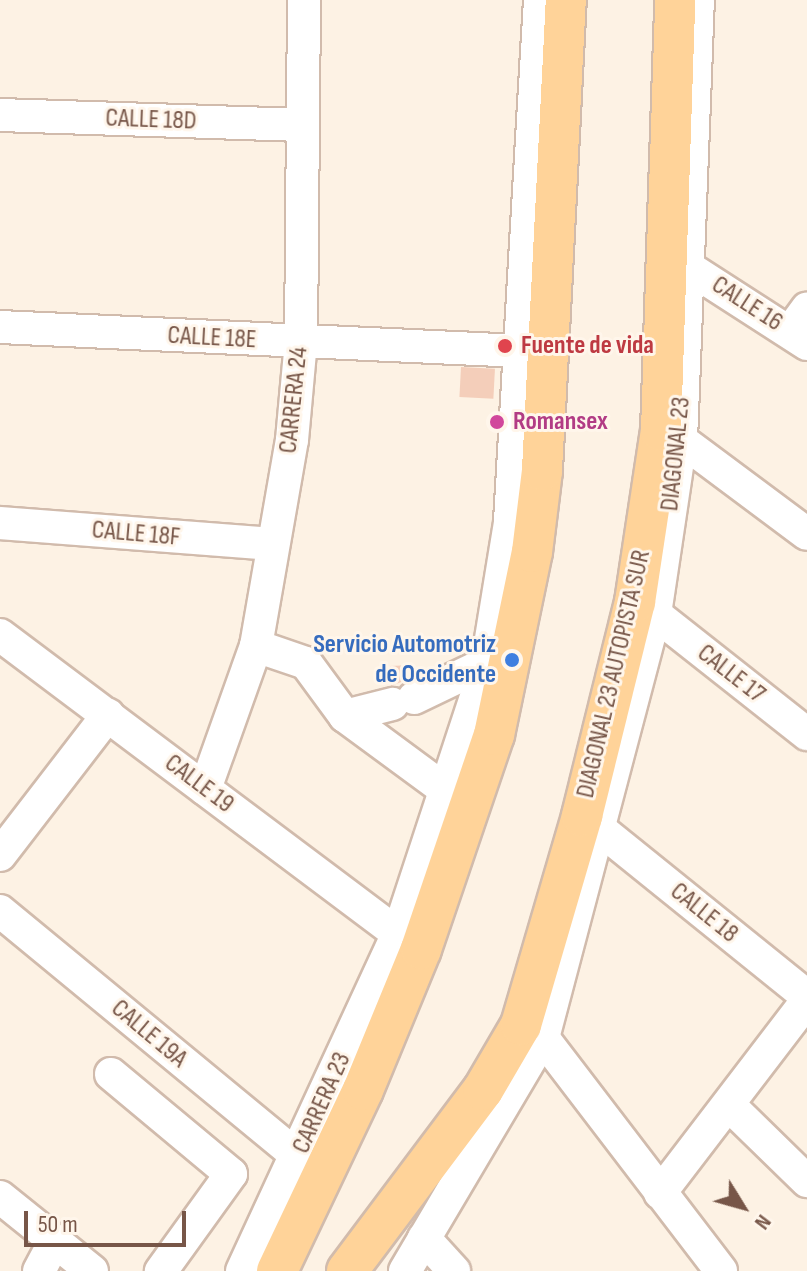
<!DOCTYPE html>
<html>
<head>
<meta charset="utf-8">
<style>
  body { margin:0 }
  #map { position:relative; width:807px; height:1271px; overflow:hidden; background:#fdf2e4; font-family:"Sofia Sans Condensed",sans-serif }
  div>[style] { position:absolute }
  [style*='--x'] { left:calc(var(--x)*1px); top:calc(var(--y)*1px); width:calc(var(--w)*1px); rotate:calc(var(--a)*1deg) }
  .building>* { inset:0; background:#f4ceba; transform-origin:0 0 }
  .roads { filter:drop-shadow(2px 0 #d1bbac) drop-shadow(-2px 0 #d1bbac) drop-shadow(0 2px #d1bbac) drop-shadow(0 -2px #d1bbac) }
  .minor>* { height:32px; margin:-16px; padding:0 16px; transform-origin:16px; border-radius:16px; background:#fff }
  .major>* { height:40px; margin:-20px; padding:0 20px; transform-origin:20px; border-radius:20px; background:#ffd399 }
  .dots>* { width:22px; height:22px; translate:-50% -50%; box-sizing:border-box; border:4px solid #fff6eb; border-radius:50% }
  span { translate:-50% -50%; white-space:nowrap; text-align:center; line-height:1.15; -webkit-text-stroke:6px #fff6eb; paint-order:stroke }
  .street-label { font-size:26px; color:#775648 }
  .health-label { font-size:26px; color:#be3a42; font-weight:700 }
  .left { translate:0 -50%; text-align:left }
  .hotel-label { font-size:26px; color:#b23c85; font-weight:700 }
  .shop-label { font-size:26px; color:#366cbe; font-weight:700 }
  .right { translate:-100% -50%; text-align:right }
  .north { position:absolute; left:703px; top:1167px; width:80px; height:80px; -webkit-text-stroke:6px #fff6eb; paint-order:stroke; rotate:127deg; font-size:22px; font-weight:700; line-height:32px; text-align:center; color:#775648 }
  .north::after { content:''; display:block; margin:auto; width:28px; height:36px; background:#775648; clip-path:polygon(50% 0,100% 100%,50% 72%,0 100%) }
  .scale { position:absolute; left:24px; top:1211px; width:162px; height:36px; box-sizing:border-box; border:4px solid #775648; border-top:0; padding-left:10px; font-size:24px; line-height:28px; white-space:nowrap; color:#775648; -webkit-text-stroke:6px #fff6eb; paint-order:stroke }
</style>
</head>
<body>
<div id="map">
  <div class="building">
    <div style="left:461px;top:367px;width:34px;height:30px;rotate:3deg"></div>
    <div style="clip-path:polygon(413px 665px,414px 677px,391px 686px,390px 666px)"></div>
  </div>
  <div class="roads">
    <div class="minor">
      <div style="--x:0;--y:115;--w:301;--a:1.9"></div>
      <div style="--x:686;--y:266;--w:144;--a:32.8"></div>
      <div style="--x:0;--y:327;--w:522;--a:2.64"></div>
      <div style="--x:790;--y:332;--w:29;--a:-54"></div>
      <div style="--x:681;--y:440;--w:157;--a:36.7"></div>
      <div style="--x:0;--y:523;--w:274;--a:4.4"></div>
      <div style="--x:655;--y:614;--w:194;--a:38.3"></div>
      <div style="--x:0;--y:635;--w:498;--a:36.9"></div>
      <div style="--x:256;--y:646;--w:53;--a:18.8"></div>
      <div style="--x:306;--y:663;--w:66;--a:53.7"></div>
      <div style="--x:345;--y:716;--w:128;--a:36.4"></div>
      <div style="--x:414;--y:698;--w:81;--a:-25.6"></div>
      <div style="--x:345;--y:716;--w:49;--a:-14.3"></div>
      <div style="--x:205;--y:789;--w:152;--a:-70.4"></div>
      <div style="--x:256;--y:646;--w:209;--a:-80.1"></div>
      <div style="--x:292;--y:440;--w:98;--a:-84.8"></div>
      <div style="--x:301;--y:342;--w:342;--a:-89.5"></div>
      <div style="--x:601;--y:830;--w:265;--a:38.9"></div>
      <div style="--x:0;--y:855;--w:177;--a:-52.4"></div>
      <div style="--x:0;--y:911;--w:386;--a:39.5"></div>
      <div style="--x:543;--y:1038;--w:293;--a:52.6"></div>
      <div style="--x:111;--y:1074;--w:156;--a:39.8"></div>
      <div style="--x:231;--y:1174;--w:120;--a:125.8"></div>
      <div style="--x:729;--y:1105;--w:109;--a:44.3"></div>
      <div style="--x:660;--y:1193;--w:242;--a:-52.6"></div>
      <div style="--x:0;--y:1197;--w:118;--a:38.8"></div>
      <div style="--x:424;--y:1238;--w:45;--a:47.7"></div>
      <div style="--x:39;--y:1271;--w:34;--a:-62"></div>
      <div style="--x:242;--y:1271;--w:371;--a:-65.2"></div>
      <div style="--x:398;--y:934;--w:285;--a:-71.8"></div>
      <div style="--x:487;--y:663;--w:143;--a:-80.7"></div>
      <div style="--x:510;--y:522;--w:523;--a:-86.71"></div>
      <div style="--x:405;--y:1271;--w:271;--a:-59.4"></div>
      <div style="--x:543;--y:1038;--w:439;--a:-75.2"></div>
      <div style="--x:655;--y:614;--w:176;--a:-81.5"></div>
      <div style="--x:681;--y:440;--w:440;--a:-87.8"></div>
    </div>
    <div class="major">
      <div style="--x:277;--y:1271;--w:200;--a:-64.6"></div>
      <div style="--x:363;--y:1090;--w:152;--a:-67.6"></div>
      <div style="--x:421;--y:949;--w:226;--a:-71.2"></div>
      <div style="--x:494;--y:735;--w:187;--a:-78.3"></div>
      <div style="--x:532;--y:552;--w:83;--a:-83"></div>
      <div style="--x:542;--y:470;--w:471;--a:-87.1"></div>
      <div style="--x:347;--y:1271;--w:226;--a:-53.1"></div>
      <div style="--x:483;--y:1090;--w:75;--a:-59.7"></div>
      <div style="--x:521;--y:1025;--w:218;--a:-73.7"></div>
      <div style="--x:582;--y:816;--w:220;--a:-76.1"></div>
      <div style="--x:635;--y:602;--w:173;--a:-81.4"></div>
      <div style="--x:661;--y:431;--w:431;--a:-88.1"></div>
    </div>
  </div>
  <div class="dots">
    <div style="left:505px;top:346px;background:#e0444e"></div>
    <div style="left:497px;top:422px;background:#d1479c"></div>
    <div style="left:512px;top:660px;background:#3f7fe0"></div>
  </div>
  <div class="street-label">
    <span style="left:151px;top:120px;rotate:2deg">CALLE 18D</span>
    <span style="left:747px;top:304px;rotate:33deg">CALLE 16</span>
    <span style="left:212px;top:338px;rotate:3deg">CALLE 18E</span>
    <span style="left:294px;top:400px;rotate:-84deg">CARRERA 24</span>
    <span style="left:676px;top:454px;rotate:-84deg">DIAGONAL 23</span>
    <span style="left:136px;top:534px;rotate:5deg">CALLE 18F</span>
    <span style="left:614px;top:674px;rotate:-77deg">DIAGONAL 23 AUTOPISTA SUR</span>
    <span style="left:731px;top:674px;rotate:38deg">CALLE 17</span>
    <span style="left:199px;top:784px;rotate:37deg">CALLE 19</span>
    <span style="left:704px;top:913px;rotate:39deg">CALLE 18</span>
    <span style="left:149px;top:1034px;rotate:40deg">CALLE 19A</span>
    <span style="left:322px;top:1103px;rotate:-66deg">CARRERA 23</span>
  </div>
  <div class="health-label">
    <span class="left" style="left:521px;top:346px">Fuente de vida</span>
  </div>
  <div class="hotel-label">
    <span class="left" style="left:513px;top:422px">Romansex</span>
  </div>
  <div class="shop-label">
    <span class="right" style="left:496px;top:660px">Servicio Automotriz<br>de Occidente</span>
  </div>
  <div class="north">N</div>
  <div class="scale">50 m</div>
</div>
</body>
</html>
